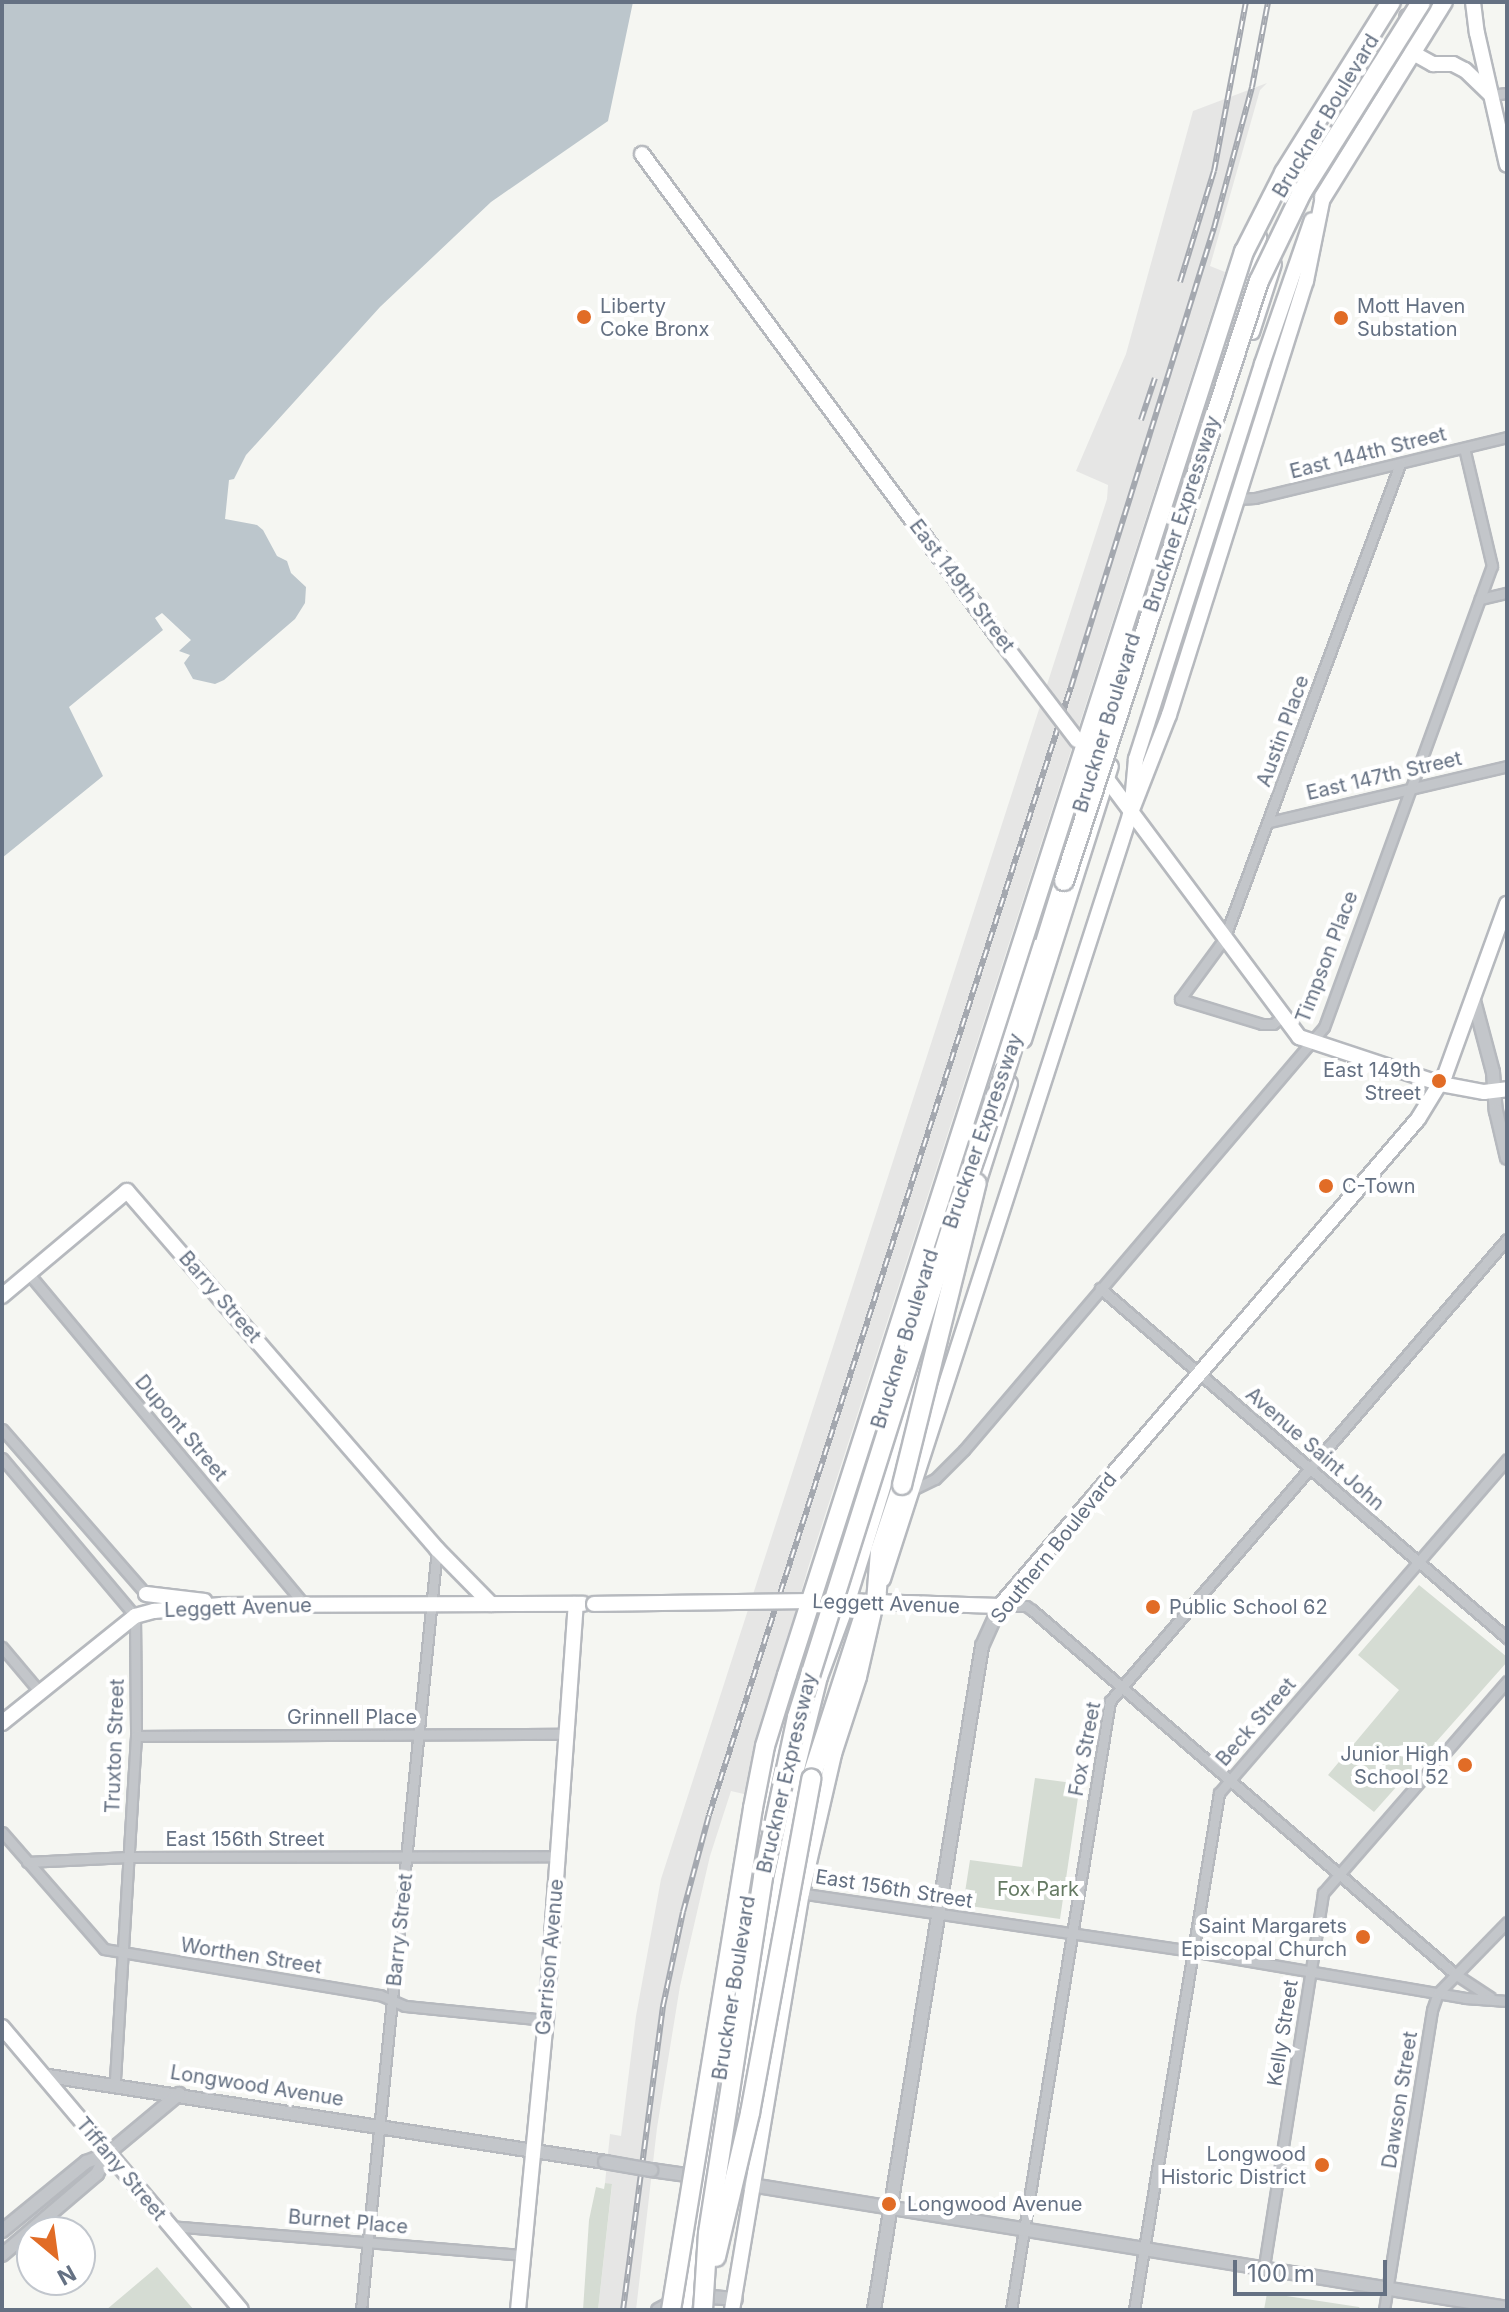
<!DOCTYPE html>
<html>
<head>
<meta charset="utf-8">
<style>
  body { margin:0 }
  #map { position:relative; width:1509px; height:2312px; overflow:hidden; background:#f5f6f2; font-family:Inter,sans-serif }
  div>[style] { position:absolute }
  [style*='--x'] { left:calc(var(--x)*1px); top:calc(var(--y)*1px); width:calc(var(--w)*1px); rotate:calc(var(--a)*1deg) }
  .built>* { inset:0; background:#e6e6e5 }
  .green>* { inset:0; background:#d5dcd3 }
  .water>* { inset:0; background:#bcc6cc }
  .roads { filter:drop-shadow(2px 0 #b6b9be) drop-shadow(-2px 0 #b6b9be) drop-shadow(0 2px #b6b9be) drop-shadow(0 -2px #b6b9be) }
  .minor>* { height:9px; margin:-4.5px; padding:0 4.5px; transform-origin:4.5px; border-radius:4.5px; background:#c3c6ca }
  .tertiary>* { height:12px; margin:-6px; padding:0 6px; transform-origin:6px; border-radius:6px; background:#c3c6ca }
  .secondary>* { height:14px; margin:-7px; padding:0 7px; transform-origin:7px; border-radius:7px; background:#fff }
  .primary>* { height:16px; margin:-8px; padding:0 8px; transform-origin:8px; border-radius:8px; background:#fff }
  .motorway>* { height:18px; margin:-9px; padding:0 9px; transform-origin:9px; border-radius:9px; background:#fff }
  .rail>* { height:6px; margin-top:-3px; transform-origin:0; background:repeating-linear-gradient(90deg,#fff 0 9px,#a4a8af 0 18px); box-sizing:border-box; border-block:2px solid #a4a8af }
  .bridges { filter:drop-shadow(2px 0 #b6b9be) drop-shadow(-2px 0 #b6b9be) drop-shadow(0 2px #b6b9be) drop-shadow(0 -2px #b6b9be) }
  .tertiary-bridge>* { height:12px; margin:-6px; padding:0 6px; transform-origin:6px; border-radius:6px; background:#c3c6ca }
  .secondary-bridge>* { height:14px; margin:-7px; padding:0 7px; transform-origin:7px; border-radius:7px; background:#fff }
  .motorway-bridge>* { height:18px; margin:-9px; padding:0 9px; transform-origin:9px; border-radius:9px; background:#fff }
  .dots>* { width:22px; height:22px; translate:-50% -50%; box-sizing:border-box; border:4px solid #fff; border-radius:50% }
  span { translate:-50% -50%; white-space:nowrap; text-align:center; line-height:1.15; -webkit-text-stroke:8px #fff; paint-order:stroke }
  .street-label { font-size:20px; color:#657183 }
  .poi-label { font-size:20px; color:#657183 }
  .left { translate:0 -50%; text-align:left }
  .right { translate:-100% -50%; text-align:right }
  .park-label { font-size:20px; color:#657a63 }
  .frame { position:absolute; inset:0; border:4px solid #657183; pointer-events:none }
  .north { position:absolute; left:16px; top:2216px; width:80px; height:80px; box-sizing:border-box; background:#fff; border:2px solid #c1c6cd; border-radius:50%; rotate:151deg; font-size:22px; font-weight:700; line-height:32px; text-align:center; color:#657183 }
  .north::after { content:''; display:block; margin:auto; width:28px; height:36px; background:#e16c26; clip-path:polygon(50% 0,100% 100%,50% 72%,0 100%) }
  .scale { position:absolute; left:1233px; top:2260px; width:154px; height:36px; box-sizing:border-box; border:4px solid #657183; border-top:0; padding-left:10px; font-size:24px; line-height:28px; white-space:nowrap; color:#657183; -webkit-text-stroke:6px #fff; paint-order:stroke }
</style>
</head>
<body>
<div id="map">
  <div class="built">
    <div style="clip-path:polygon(1267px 83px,1260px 90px,1210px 266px,1225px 272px,808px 1568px,744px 1794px,731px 1791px,710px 1856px,680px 1986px,657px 2128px,636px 2310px,598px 2310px,612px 2185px,605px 2183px,610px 2134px,621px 2136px,636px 2016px,661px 1879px,1107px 499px,1108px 485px,1076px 471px,1126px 354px,1193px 111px)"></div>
  </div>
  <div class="green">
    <div style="clip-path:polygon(1419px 1585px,1507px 1657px,1507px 1662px,1374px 1812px,1328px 1775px,1399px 1690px,1358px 1655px)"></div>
    <div style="clip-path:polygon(1035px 1778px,1080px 1784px,1060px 1919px,963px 1905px,970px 1860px,1022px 1867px)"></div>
    <div style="clip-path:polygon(605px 2183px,612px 2184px,598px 2310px,583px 2310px,589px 2220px,596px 2187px,604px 2189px)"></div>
    <div style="clip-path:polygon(157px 2267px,194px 2310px,106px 2310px)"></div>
    <div style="clip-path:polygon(1267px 2293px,1359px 2307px,1361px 2310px,1264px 2310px)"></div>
  </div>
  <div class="water">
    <div style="clip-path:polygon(2px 2px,633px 2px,608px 121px,491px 202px,380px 307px,246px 455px,234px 479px,229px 480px,225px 519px,257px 525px,263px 530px,277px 556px,287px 561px,291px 573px,306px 587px,305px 603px,295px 619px,224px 680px,215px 684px,193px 679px,184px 663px,190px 655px,179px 651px,191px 640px,162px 613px,155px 618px,163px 630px,69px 707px,103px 776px,2px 858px)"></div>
  </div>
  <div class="roads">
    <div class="minor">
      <div style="--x:1490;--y:95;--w:17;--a:-7"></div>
      <div style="--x:1237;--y:499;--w:18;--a:-3"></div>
      <div style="--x:1255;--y:498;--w:259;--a:-13.6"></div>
      <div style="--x:1480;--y:599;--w:28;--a:-13"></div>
      <div style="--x:1269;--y:822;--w:244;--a:-13.2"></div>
      <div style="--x:1282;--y:1017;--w:11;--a:142"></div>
      <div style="--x:1273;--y:1024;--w:11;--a:180"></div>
      <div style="--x:1262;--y:1024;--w:86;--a:-163"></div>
      <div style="--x:1180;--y:999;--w:74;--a:-53.7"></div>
      <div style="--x:1224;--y:939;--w:507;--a:-69.67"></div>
      <div style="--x:29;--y:1274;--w:431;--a:50.2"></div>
      <div style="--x:1100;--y:1288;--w:537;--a:40.69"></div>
      <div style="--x:2;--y:1429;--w:219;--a:48.9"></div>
      <div style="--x:2;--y:1458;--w:207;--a:49.9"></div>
      <div style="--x:135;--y:1616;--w:120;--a:89.5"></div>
      <div style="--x:136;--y:1736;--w:349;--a:93.5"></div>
      <div style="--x:910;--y:1491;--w:28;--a:-26"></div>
      <div style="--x:935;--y:1479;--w:41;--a:-45"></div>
      <div style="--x:964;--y:1450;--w:555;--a:-49.6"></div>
      <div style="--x:1324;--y:1027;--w:491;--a:-70"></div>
      <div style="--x:1492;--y:566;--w:121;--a:-103.3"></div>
      <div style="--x:1001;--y:1606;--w:25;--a:0"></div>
      <div style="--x:1026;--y:1606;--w:7;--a:34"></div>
      <div style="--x:1032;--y:1610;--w:558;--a:40.71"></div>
      <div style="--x:1455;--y:1974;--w:42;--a:33.3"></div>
      <div style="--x:2;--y:1647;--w:57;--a:49.9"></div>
      <div style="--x:136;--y:1736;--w:432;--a:-0.3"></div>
      <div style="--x:2;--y:1832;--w:155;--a:48.9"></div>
      <div style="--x:104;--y:1949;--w:280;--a:9.5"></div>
      <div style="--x:380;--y:1995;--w:27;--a:24"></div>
      <div style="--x:405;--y:2006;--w:142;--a:5.7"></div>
      <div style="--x:27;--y:1862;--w:101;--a:-2.8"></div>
      <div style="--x:128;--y:1857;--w:430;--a:-0.1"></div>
      <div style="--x:799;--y:1893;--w:396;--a:8.4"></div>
      <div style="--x:1191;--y:1951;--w:278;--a:9.7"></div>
      <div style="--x:1465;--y:1998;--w:42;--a:4.1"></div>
      <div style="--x:170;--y:2226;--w:354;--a:4.7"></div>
      <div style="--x:1264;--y:2266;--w:378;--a:-81"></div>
      <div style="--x:1323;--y:1893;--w:281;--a:-49"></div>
      <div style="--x:361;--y:2310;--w:765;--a:-84.3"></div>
      <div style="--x:1011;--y:2310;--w:617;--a:-80.77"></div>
      <div style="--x:1110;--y:1701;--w:609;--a:-49.33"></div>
      <div style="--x:1134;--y:2310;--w:524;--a:-80.66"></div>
      <div style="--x:1219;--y:1793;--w:441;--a:-49.2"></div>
      <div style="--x:1384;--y:2310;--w:304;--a:-80.9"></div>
      <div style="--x:1432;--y:2010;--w:18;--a:-71"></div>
      <div style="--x:1438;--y:1993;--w:99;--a:-45.8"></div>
    </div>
    <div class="tertiary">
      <div style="--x:1473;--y:997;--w:78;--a:75.1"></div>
      <div style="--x:1493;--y:1072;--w:39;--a:86"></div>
      <div style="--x:1496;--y:1111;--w:48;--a:76.8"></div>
      <div style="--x:42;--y:2075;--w:570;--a:8.78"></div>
      <div style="--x:651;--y:2170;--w:49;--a:8.1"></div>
      <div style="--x:745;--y:2184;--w:772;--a:9.24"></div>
      <div style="--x:2;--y:2231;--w:109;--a:-39.4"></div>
      <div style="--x:86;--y:2162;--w:22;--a:-21"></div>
      <div style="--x:107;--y:2154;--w:94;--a:-39.8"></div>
      <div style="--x:2;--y:2255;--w:125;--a:-40.5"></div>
      <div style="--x:97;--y:2174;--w:22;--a:-63"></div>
      <div style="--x:658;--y:2310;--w:32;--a:-28"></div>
      <div style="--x:686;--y:2295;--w:50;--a:4.6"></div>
      <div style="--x:874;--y:2310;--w:673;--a:-80.76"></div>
      <div style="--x:982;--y:1646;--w:44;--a:-65.8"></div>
    </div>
    <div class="secondary">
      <div style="--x:1473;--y:2;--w:31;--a:83"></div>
      <div style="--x:1477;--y:33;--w:135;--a:77.2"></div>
      <div style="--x:1407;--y:17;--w:36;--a:81"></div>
      <div style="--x:1413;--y:53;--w:23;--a:29"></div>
      <div style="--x:1433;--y:64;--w:20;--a:0"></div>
      <div style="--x:1453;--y:64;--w:13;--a:27"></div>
      <div style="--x:1465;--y:70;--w:35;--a:44"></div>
      <div style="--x:642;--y:154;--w:598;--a:53.57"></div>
      <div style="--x:1298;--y:193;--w:23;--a:-85"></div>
      <div style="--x:1300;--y:170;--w:31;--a:-68"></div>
      <div style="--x:1252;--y:332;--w:71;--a:-72.1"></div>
      <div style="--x:1126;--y:660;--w:443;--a:-72.5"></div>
      <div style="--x:1080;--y:743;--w:367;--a:53.3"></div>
      <div style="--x:1299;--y:1037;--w:150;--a:18.3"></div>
      <div style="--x:1441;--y:1084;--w:44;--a:10.5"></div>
      <div style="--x:1484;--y:1092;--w:23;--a:-7"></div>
      <div style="--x:1132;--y:802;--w:43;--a:-84.7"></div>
      <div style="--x:1136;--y:759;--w:415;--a:-72.3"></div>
      <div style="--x:1262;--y:364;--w:152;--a:-70.9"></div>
      <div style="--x:1024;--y:1040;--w:287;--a:-72.4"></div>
      <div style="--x:975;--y:1193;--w:115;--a:-72.3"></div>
      <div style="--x:945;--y:1211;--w:279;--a:-71.2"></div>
      <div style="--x:2;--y:1296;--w:163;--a:-40"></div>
      <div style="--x:127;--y:1191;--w:474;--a:49.1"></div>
      <div style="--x:437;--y:1549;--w:77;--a:45.5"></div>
      <div style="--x:883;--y:1579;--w:803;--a:-72.08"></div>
      <div style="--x:1130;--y:815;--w:107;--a:-68.7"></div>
      <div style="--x:1169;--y:715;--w:455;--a:-72.5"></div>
      <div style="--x:1306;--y:281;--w:86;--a:-78.6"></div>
      <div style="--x:146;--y:1594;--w:59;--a:6.8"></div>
      <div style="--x:841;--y:1601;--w:159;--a:1.8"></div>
      <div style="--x:1000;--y:1606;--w:642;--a:-49.36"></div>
      <div style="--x:1418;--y:1119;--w:52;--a:-58.5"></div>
      <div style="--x:1445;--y:1075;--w:182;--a:-70.1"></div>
      <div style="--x:2;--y:1723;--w:171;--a:-38.8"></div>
      <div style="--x:135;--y:1616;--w:20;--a:-15"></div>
      <div style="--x:154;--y:1611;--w:67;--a:-5.1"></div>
      <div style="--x:221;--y:1605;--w:362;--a:-0.2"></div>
      <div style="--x:2;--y:2027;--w:370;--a:49.8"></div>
      <div style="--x:723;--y:2191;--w:416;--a:-80.2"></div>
      <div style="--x:794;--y:1781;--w:107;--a:-76"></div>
      <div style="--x:820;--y:1677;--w:81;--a:-69.8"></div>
      <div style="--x:848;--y:1601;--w:303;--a:-72.9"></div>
      <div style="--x:518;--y:2310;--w:291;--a:-84.5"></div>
      <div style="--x:546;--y:2020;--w:417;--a:-85.9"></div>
      <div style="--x:684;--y:2310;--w:430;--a:-81.3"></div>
      <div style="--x:749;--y:1885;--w:146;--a:-78.5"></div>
      <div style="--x:778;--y:1742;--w:460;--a:-72.5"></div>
      <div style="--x:732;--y:2310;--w:423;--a:-80.5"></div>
      <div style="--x:802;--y:1893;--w:143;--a:-77"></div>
      <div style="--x:834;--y:1754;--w:81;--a:-72"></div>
      <div style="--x:859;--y:1677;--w:76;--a:-77.1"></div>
    </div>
    <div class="primary">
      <div style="--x:1323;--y:197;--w:229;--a:-58.2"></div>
    </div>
    <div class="motorway">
      <div style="--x:1005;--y:1072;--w:200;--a:-72.8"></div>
      <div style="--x:811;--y:1779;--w:169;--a:-72.1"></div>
      <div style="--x:863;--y:1618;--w:21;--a:-51"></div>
      <div style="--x:876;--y:1602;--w:51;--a:-85.5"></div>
      <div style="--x:880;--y:1551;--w:70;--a:-71.6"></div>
    </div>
  </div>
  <div class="rail">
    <div style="--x:1180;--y:282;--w:116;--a:-73"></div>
    <div style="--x:1214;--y:171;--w:172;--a:-79.3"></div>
    <div style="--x:1141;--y:420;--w:44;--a:-71.6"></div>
    <div style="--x:623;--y:2310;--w:307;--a:-82.5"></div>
    <div style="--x:663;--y:2006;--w:96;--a:-78"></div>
    <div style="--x:683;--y:1912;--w:100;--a:-75"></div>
    <div style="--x:709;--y:1815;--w:1185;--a:-72.21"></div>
    <div style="--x:1071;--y:687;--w:481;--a:-72.7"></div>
    <div style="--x:1214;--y:228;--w:146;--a:-74.9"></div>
    <div style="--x:1252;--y:87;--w:86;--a:-79.3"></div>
  </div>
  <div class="bridges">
    <div class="tertiary-bridge">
      <div style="--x:605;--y:2162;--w:47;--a:9.9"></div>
    </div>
    <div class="secondary-bridge">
      <div style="--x:997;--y:635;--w:132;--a:52.7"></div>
      <div style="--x:594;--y:1604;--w:211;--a:-0.8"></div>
    </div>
    <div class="motorway-bridge">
      <div style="--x:1064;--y:881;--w:631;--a:-72"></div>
      <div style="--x:1259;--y:281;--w:99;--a:-64.2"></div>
      <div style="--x:1302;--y:192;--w:224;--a:-57.9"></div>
      <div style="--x:902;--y:1485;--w:311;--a:-76.1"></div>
      <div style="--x:716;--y:2257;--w:148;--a:-76.7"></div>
      <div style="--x:750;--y:2113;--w:340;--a:-79.6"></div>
      <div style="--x:671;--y:2310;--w:509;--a:-80.72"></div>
      <div style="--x:753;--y:1808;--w:63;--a:-79"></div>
      <div style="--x:765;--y:1746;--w:74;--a:-72.8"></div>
      <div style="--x:787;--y:1675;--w:1495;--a:-72.2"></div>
      <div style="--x:1244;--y:252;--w:89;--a:-63.1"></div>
      <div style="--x:1284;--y:173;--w:202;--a:-58"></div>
      <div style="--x:703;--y:2310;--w:77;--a:-86.3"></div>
      <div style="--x:708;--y:2233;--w:360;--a:-81.2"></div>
      <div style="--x:763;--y:1877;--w:164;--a:-78"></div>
      <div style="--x:797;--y:1717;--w:516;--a:-72.51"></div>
      <div style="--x:952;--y:1225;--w:162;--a:-70.9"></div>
    </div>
  </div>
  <div class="dots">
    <div style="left:584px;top:317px;background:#e16c26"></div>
    <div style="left:1341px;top:318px;background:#e16c26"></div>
    <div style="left:1439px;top:1081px;background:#e16c26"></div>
    <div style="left:1326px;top:1186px;background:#e16c26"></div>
    <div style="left:1153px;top:1607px;background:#e16c26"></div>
    <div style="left:1465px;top:1765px;background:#e16c26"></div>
    <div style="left:1363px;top:1937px;background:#e16c26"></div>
    <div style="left:1322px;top:2165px;background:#e16c26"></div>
    <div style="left:889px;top:2204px;background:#e16c26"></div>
  </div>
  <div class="street-label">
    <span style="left:1326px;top:116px;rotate:-59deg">Bruckner Boulevard</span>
    <span style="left:1368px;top:453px;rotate:-14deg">East 144th Street</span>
    <span style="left:1182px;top:514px;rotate:-72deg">Bruckner Expressway</span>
    <span style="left:962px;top:586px;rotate:53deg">East 149th Street</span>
    <span style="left:1107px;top:723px;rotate:-73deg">Bruckner Boulevard</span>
    <span style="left:1283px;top:731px;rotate:-70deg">Austin Place</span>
    <span style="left:1384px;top:776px;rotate:-13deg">East 147th Street</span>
    <span style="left:1327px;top:957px;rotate:-69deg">Timpson Place</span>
    <span style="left:983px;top:1131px;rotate:-71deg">Bruckner Expressway</span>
    <span style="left:220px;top:1297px;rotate:49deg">Barry Street</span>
    <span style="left:905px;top:1339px;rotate:-73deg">Bruckner Boulevard</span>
    <span style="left:181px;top:1428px;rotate:50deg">Dupont Street</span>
    <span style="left:1315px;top:1449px;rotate:41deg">Avenue Saint John</span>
    <span style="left:1054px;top:1548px;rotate:-51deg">Southern Boulevard</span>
    <span style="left:886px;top:1604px;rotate:2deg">Leggett Avenue</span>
    <span style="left:238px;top:1608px;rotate:-2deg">Leggett Avenue</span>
    <span style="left:352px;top:1717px">Grinnell Place</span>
    <span style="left:1256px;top:1722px;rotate:-49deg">Beck Street</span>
    <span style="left:115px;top:1746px;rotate:-88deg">Truxton Street</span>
    <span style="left:1085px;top:1749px;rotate:-79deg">Fox Street</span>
    <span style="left:787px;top:1773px;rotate:-77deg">Bruckner Expressway</span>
    <span style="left:245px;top:1839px">East 156th Street</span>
    <span style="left:894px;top:1889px;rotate:9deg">East 156th Street</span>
    <span style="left:400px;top:1930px;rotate:-84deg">Barry Street</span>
    <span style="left:251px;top:1956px;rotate:9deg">Worthen Street</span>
    <span style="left:550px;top:1957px;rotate:-85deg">Garrison Avenue</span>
    <span style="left:734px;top:1988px;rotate:-81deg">Bruckner Boulevard</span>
    <span style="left:1283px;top:2033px;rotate:-81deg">Kelly Street</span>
    <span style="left:257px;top:2086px;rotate:9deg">Longwood Avenue</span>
    <span style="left:1400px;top:2100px;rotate:-81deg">Dawson Street</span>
    <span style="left:121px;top:2169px;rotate:50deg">Tiffany Street</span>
    <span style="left:348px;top:2222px;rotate:5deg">Burnet Place</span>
  </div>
  <div class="poi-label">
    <span class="left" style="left:600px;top:318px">Liberty<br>Coke Bronx</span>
    <span class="left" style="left:1357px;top:318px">Mott Haven<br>Substation</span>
    <span class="right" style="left:1421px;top:1082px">East 149th<br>Street</span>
    <span class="left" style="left:1342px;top:1186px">C-Town</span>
    <span class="left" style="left:1169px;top:1607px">Public School 62</span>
    <span class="right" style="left:1449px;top:1766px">Junior High<br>School 52</span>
    <span class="right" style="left:1347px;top:1938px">Saint Margarets<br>Episcopal Church</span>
    <span class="right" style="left:1306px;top:2166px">Longwood<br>Historic District</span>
    <span class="left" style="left:907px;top:2204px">Longwood Avenue</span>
  </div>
  <div class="park-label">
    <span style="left:1038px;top:1889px">Fox Park</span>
  </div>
  <div class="frame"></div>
  <div class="north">N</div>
  <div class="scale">100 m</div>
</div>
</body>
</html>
